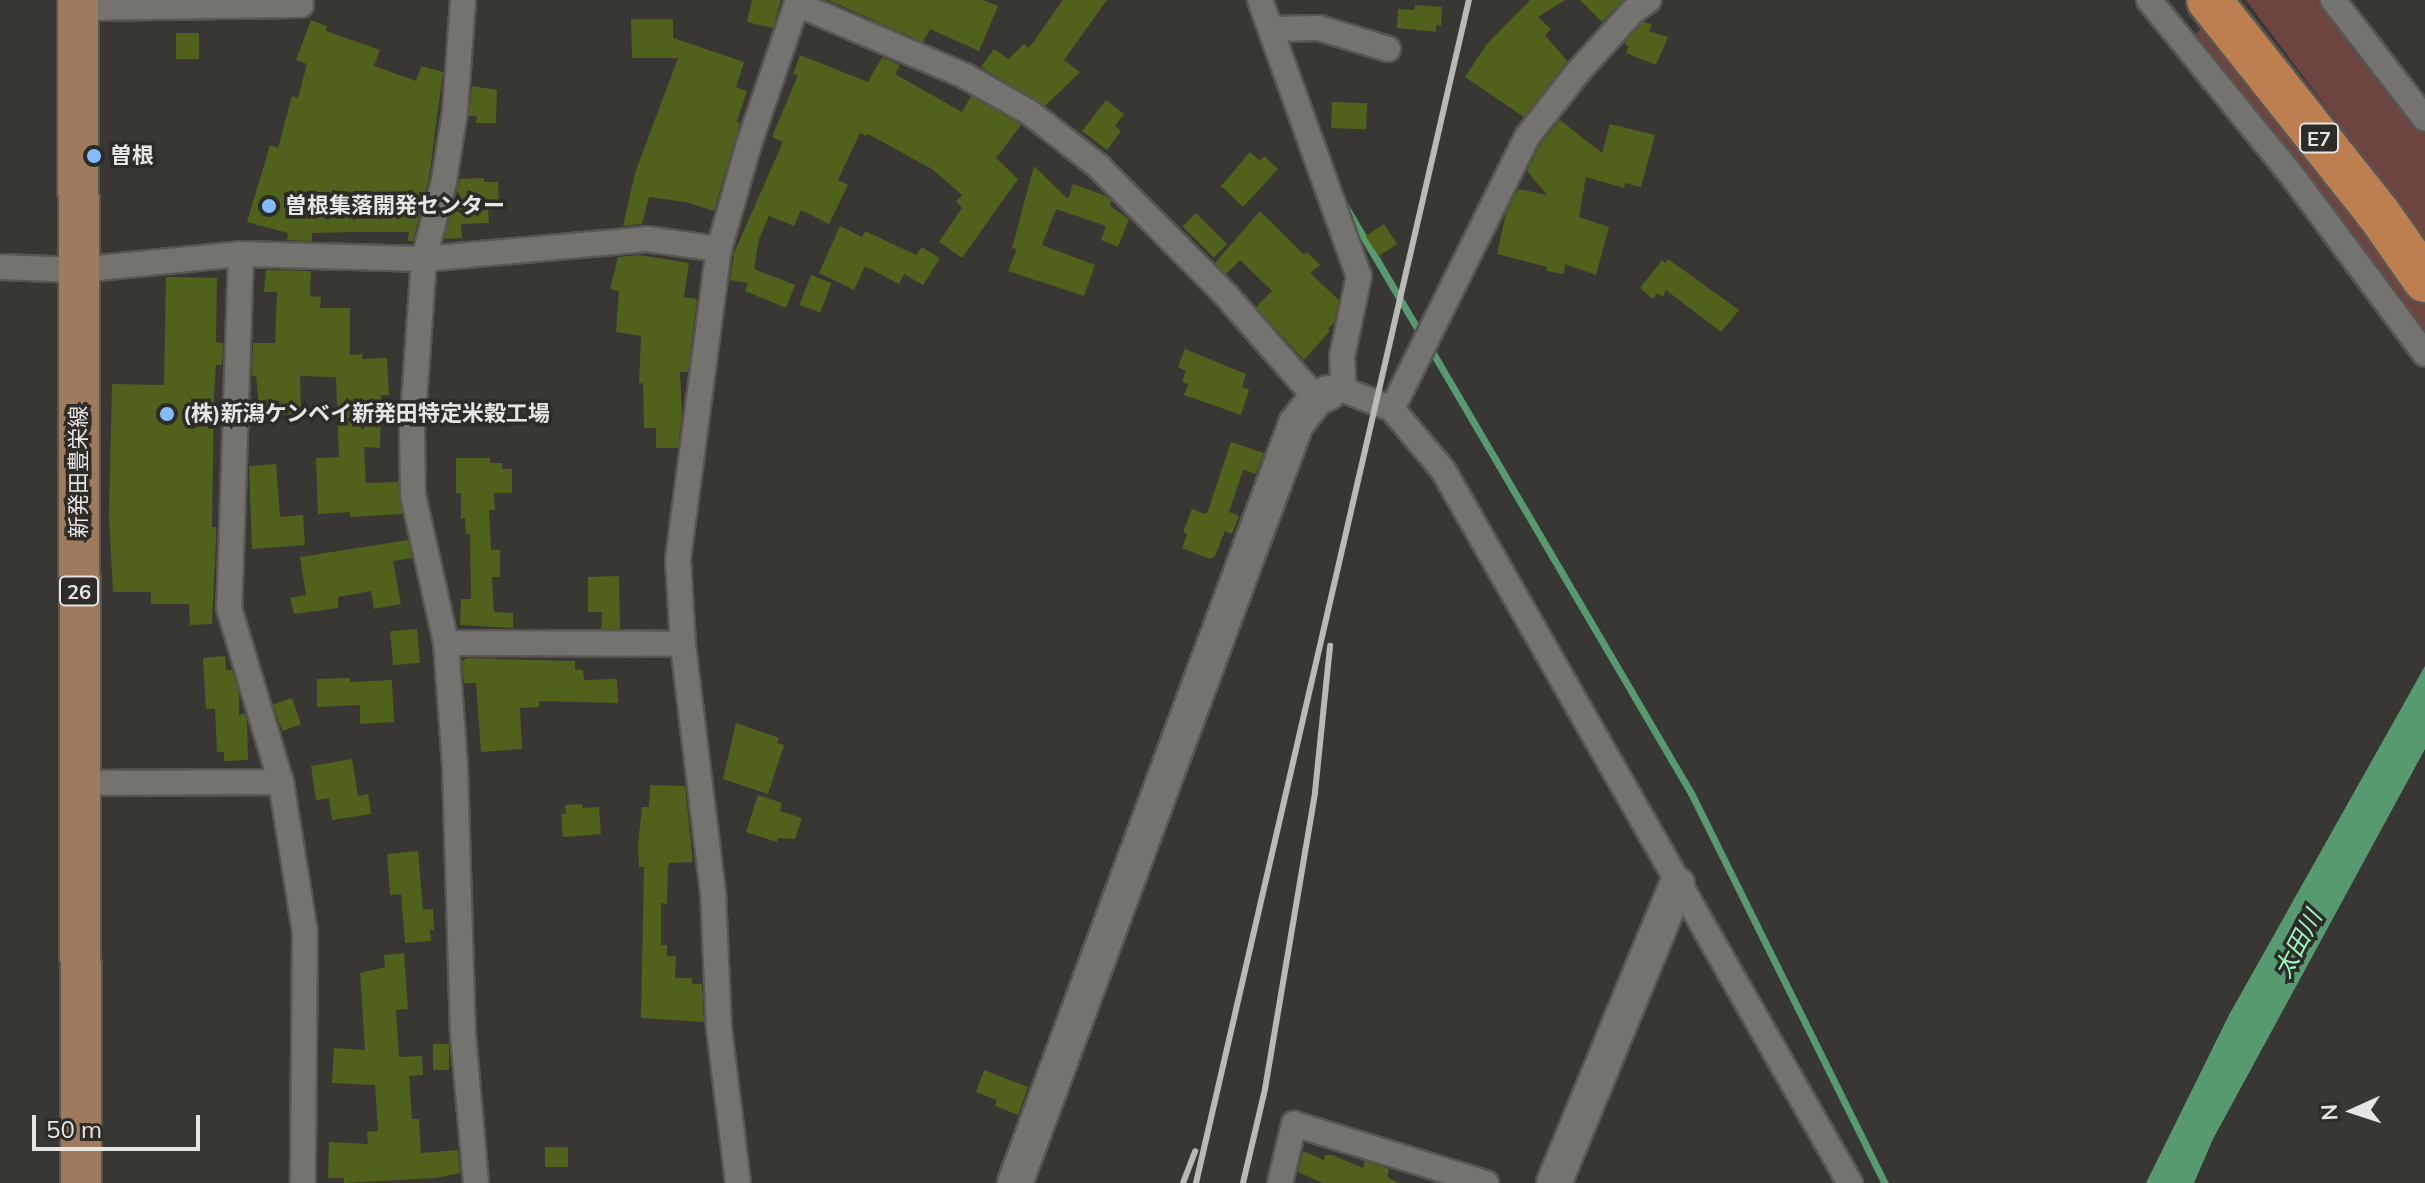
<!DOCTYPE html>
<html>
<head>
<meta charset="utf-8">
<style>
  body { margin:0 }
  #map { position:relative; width:2425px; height:1183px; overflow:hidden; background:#383733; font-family:Mulish,"Noto Sans JP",sans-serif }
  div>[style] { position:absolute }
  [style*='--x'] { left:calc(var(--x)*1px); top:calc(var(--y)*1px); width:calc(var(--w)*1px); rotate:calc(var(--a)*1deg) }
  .green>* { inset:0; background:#6d4440 }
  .water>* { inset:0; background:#579a6f }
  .stream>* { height:7px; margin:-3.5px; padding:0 3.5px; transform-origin:3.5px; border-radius:3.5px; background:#579a6f }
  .building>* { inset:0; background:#50611c; transform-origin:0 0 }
  .roads { filter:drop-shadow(2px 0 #575653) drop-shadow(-2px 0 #575653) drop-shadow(0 2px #575653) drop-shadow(0 -2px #575653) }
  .street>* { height:24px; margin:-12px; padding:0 12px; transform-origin:12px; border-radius:12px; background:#74736f }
  .secondary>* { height:34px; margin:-17px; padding:0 17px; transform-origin:17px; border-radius:17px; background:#74736f }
  .primary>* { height:40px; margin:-20px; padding:0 20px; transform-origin:20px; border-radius:20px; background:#a07a5c }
  .highway>* { height:44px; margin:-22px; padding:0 22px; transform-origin:22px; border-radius:22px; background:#bd7f4f }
  .rail>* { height:6px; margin:-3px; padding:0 3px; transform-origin:3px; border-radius:3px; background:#b9b9b6 }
  .dots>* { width:22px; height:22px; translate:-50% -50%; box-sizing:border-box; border:4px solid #2e2c29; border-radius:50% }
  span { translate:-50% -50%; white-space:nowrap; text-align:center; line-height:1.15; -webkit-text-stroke:7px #2e2c29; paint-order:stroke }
  .shield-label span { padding:2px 6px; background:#2e2c29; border:2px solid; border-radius:6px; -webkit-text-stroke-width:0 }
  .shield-label { font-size:20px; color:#e6e6e4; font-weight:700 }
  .poi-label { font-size:22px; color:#e6e6e4; font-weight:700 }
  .left { translate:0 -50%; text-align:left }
  .street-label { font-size:22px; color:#e6e6e4 }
  .water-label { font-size:24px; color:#9dfdbe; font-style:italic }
  .north { position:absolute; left:2313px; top:1071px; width:80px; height:80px; -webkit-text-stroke:6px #2e2c29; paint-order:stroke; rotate:267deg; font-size:22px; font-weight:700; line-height:32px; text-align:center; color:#e6e6e4 }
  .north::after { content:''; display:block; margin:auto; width:28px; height:36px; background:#e6e6e4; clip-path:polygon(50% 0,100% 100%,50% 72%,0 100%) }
  .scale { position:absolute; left:32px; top:1115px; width:168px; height:36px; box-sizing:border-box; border:4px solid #e6e6e4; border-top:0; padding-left:10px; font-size:24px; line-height:28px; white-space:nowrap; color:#e6e6e4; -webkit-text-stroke:6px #2e2c29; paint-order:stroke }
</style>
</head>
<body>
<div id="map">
  <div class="green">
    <div style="clip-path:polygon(2246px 0,2326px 0,2425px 129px,2425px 239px)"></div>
    <div style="clip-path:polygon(2210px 19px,2425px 297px,2425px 343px,2196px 34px)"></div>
  </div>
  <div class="water">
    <div style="clip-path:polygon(2425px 666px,2425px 749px,2213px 1139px,2194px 1183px,2146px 1183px,2229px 1015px)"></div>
  </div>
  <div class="stream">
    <div style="--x:1344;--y:204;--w:156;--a:59.5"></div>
    <div style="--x:1430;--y:348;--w:516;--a:59.61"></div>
    <div style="--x:1691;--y:793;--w:436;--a:63.6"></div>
  </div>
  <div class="building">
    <div style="clip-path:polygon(752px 0,781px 0,773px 28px,747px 22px)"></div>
    <div style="clip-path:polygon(828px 0,983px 0,998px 6px,979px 51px,930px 29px,923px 42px)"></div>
    <div style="clip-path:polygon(1063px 0,1107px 0,1064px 60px,1080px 72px,1045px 106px,981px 67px,994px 49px,1008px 59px,1024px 44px,1029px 48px)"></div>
    <div style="clip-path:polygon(1530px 0,1565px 0,1538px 17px,1551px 29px,1545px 35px,1567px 61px,1524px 117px,1465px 77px,1487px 44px)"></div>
    <div style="clip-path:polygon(1580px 0,1623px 0,1602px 22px)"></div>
    <div style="clip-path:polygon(1415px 5px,1442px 7px,1441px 26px,1436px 25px,1436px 32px,1397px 28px,1398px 9px,1414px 10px)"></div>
    <div style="clip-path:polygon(631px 19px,673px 19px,673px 38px,744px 62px,736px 87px,747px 91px,737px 122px,740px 123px,714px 211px,686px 202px,649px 197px,642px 224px,623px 226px,635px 173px,678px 58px,632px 58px)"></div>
    <div style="clip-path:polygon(311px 20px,327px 26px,326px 31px,380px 50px,374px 66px,416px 81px,421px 66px,443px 72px,429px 178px,413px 241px,408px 241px,409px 232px,356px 232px,312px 233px,312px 241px,287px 240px,288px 233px,247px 222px,270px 145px,278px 148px,292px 96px,298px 98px,307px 64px,296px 60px)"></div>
    <div style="clip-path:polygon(1643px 22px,1652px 24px,1649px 31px,1668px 37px,1656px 65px,1626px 53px,1629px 46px,1625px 45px,1626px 41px)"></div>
    <div style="left:176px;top:33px;width:23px;height:26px"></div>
    <div style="clip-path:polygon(800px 55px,868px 82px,882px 57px,900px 65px,895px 74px,962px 112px,971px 96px,1021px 125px,996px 158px,1018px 179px,962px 258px,939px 242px,962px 208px,956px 201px,962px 195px,932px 169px,868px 134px,866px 136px,860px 133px,838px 180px,848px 185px,829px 224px,801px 210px,794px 226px,769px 216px,759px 239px,754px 269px,795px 285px,786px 308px,745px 291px,748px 283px,730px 280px,734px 253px,783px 142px,772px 137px,798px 75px,793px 74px)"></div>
    <div style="clip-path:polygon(472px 86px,497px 90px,496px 123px,476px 123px,477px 116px,469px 116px)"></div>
    <div style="clip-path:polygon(1106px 100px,1124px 114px,1115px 126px,1121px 131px,1107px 150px,1082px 131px)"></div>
    <div style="left:1332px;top:102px;width:35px;height:26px;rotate:2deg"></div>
    <div style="clip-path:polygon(1560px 120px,1602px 153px,1610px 124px,1655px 135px,1641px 187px,1625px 183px,1624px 188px,1586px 177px,1579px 217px,1609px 227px,1596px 275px,1565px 264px,1564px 274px,1546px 271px,1547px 267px,1497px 254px,1506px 213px,1518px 189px,1547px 195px,1527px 171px,1540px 145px)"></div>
    <div style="clip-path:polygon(1250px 152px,1260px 161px,1264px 156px,1278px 169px,1243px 207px,1221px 186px)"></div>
    <div style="clip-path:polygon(1034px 166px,1068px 199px,1073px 184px,1106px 196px,1111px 201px,1110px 206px,1129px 219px,1118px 247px,1101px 240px,1106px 226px,1056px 209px,1042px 245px,1095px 265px,1084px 296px,1008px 271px,1017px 249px,1012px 248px)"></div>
    <div style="clip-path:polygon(484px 178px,484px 182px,498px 182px,499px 208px,488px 209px,489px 223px,461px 224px,462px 238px,444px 239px,460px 179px)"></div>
    <div style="clip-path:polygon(1260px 211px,1304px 255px,1307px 252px,1320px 265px,1310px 273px,1339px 300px,1334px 323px,1328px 329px,1330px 331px,1304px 360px,1256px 307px,1272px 291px,1240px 260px,1226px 274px,1215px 263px)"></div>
    <div style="left:1196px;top:213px;width:44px;height:19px;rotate:45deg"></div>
    <div style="left:1384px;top:224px;width:24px;height:22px;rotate:57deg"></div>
    <div style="clip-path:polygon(840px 226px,862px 237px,865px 231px,916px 255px,922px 247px,940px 258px,923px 285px,904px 274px,899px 284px,865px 266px,854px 290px,819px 273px)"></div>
    <div style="clip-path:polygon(639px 255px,689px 263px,684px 297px,697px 299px,688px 372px,680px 372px,682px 415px,678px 448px,656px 448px,656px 428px,644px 428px,643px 383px,639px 384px,641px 336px,616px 332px,619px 291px,610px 289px,618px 257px)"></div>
    <div style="clip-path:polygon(1668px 259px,1739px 310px,1721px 332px,1666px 290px,1663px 297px,1657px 293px,1653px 299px,1640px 288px,1662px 260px,1665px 263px)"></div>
    <div style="clip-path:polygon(266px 270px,311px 271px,310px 296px,321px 297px,320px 308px,350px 308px,350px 355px,363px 354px,362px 359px,387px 358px,389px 395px,381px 395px,380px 448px,364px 447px,366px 483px,398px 482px,402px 514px,350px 517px,350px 512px,318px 514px,316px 458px,339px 457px,336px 377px,300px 376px,301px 414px,260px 415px,256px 376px,252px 376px,253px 343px,275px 343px,277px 292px,264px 292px)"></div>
    <div style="left:811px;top:275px;width:22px;height:32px;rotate:21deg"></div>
    <div style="clip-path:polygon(166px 277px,217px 278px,216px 342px,223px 343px,222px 365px,216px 365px,214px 397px,212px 527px,216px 527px,216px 539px,212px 624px,190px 625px,189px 604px,151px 604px,151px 592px,113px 592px,109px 516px,112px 384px,164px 385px)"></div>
    <div style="clip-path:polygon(1185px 349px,1246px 374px,1242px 387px,1249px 390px,1241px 415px,1184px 395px,1188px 384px,1182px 382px,1186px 371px,1178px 367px)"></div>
    <div style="left:455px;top:402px;width:23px;height:22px;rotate:88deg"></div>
    <div style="clip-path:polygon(1231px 442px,1264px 453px,1256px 474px,1243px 470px,1229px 512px,1239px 516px,1232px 534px,1225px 531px,1215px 556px,1210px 559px,1182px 548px,1187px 534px,1183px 532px,1192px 509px,1205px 514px,1208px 511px)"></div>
    <div style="clip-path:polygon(456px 458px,490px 458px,490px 463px,502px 463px,502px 469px,512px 469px,512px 493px,494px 493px,495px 510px,489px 510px,491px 550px,500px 550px,500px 577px,492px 577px,494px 612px,513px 613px,513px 628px,460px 625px,461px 599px,471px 599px,470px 534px,466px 534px,465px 518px,461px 519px,461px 493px,456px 493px)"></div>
    <div style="clip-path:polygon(276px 464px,280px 517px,303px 515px,305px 545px,252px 549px,249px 466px)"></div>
    <div style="clip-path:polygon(408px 540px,412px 558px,393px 561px,401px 604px,374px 609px,371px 591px,338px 597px,338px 608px,294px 614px,290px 598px,306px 595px,300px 557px)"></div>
    <div style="clip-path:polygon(619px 576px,620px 629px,601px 629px,602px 612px,588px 612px,588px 577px)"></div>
    <div style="left:417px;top:629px;width:34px;height:27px;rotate:85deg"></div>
    <div style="clip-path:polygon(225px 656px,226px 670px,232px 670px,239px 692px,239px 715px,245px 713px,247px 722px,248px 760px,224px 761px,224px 752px,217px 752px,215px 709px,206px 709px,203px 658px)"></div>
    <div style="clip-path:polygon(467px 658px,575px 661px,575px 670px,583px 670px,584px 680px,617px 679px,618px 703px,539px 701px,539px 707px,520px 708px,522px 749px,481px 752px,476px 683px,464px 683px,462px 661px)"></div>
    <div style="clip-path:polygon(350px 678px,350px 682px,392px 680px,394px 722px,360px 724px,360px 705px,317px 707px,317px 679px)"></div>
    <div style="left:292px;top:698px;width:28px;height:20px;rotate:71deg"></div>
    <div style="clip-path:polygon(736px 723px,779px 738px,777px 743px,784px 745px,768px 794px,723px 779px)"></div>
    <div style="clip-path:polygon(352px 759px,358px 796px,368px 794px,371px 814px,332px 820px,329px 798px,316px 800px,311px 766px)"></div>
    <div style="clip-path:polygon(650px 785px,685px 786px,693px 862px,670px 863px,668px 866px,667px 904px,661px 903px,661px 945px,667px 945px,667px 956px,676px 956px,675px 978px,692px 978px,692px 984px,702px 984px,704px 1022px,641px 1018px,644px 867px,639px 867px,638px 843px,642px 807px,649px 807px)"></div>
    <div style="clip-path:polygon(758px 795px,782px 803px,780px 811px,802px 818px,795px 839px,778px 838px,777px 842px,746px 832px)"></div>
    <div style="clip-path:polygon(582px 804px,583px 808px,599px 807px,601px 834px,563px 837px,561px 814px,566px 814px,565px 805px)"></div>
    <div style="clip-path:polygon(418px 851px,423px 910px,433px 909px,434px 930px,430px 930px,431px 941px,405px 943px,401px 894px,390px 895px,387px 854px)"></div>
    <div style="clip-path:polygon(404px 953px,408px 1009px,396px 1010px,399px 1057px,422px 1056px,423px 1075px,409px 1076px,412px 1119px,419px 1119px,421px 1153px,458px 1150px,460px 1173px,435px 1178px,344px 1183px,344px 1178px,328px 1178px,329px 1142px,368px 1144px,367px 1132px,378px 1131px,375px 1085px,332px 1083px,334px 1048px,365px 1050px,360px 973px,385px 967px,384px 955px)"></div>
    <div style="left:433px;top:1044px;width:16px;height:26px"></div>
    <div style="clip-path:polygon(984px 1070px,1028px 1087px,1018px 1115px,995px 1106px,997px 1100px,976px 1092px)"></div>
    <div style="left:545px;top:1147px;width:23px;height:20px"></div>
    <div style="clip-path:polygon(1303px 1151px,1324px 1160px,1325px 1155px,1332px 1155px,1363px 1168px,1365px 1161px,1389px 1169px,1387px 1177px,1399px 1183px,1323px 1183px,1298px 1172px)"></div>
  </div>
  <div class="roads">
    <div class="street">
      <div style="--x:463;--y:0;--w:111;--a:94.1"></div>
      <div style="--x:455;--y:111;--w:71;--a:98.9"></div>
      <div style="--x:444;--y:181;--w:81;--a:104.4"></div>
      <div style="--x:424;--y:259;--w:171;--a:94"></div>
      <div style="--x:412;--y:430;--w:65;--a:89.1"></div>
      <div style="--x:413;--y:495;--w:152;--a:77.4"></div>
      <div style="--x:446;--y:643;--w:124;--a:85.8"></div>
      <div style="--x:455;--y:767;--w:267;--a:88.3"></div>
      <div style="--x:463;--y:1034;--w:150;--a:85"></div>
      <div style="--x:1260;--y:0;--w:293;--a:70.3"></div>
      <div style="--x:1359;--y:276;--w:83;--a:101.9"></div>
      <div style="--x:1342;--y:357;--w:33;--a:87"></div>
      <div style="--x:2149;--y:0;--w:230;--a:50.8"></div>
      <div style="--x:2294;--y:178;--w:219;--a:53.3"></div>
      <div style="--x:2333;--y:0;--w:150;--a:52.3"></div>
      <div style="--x:797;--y:4;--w:183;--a:23.2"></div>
      <div style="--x:965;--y:76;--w:73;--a:29.4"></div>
      <div style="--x:1029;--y:112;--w:88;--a:38"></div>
      <div style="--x:1098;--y:166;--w:182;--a:45.2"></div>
      <div style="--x:1226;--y:295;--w:137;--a:48.9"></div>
      <div style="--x:78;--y:8;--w:223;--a:-0.8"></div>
      <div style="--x:1271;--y:29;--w:48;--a:-1.2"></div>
      <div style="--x:1319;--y:28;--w:72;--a:16.9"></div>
      <div style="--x:241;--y:254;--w:354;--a:91.9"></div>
      <div style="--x:229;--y:608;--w:182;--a:73.4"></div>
      <div style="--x:281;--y:782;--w:152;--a:80.9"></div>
      <div style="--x:305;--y:932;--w:251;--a:90.5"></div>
      <div style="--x:0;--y:267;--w:77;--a:2.2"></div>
      <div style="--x:77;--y:270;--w:165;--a:-5.6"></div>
      <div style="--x:241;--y:254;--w:183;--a:1.6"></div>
      <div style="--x:424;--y:259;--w:224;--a:-5.1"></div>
      <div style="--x:647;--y:239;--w:73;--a:7.9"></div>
      <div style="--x:1328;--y:393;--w:16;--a:-11"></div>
      <div style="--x:1344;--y:390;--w:52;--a:21.6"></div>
      <div style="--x:1392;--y:409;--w:80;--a:50.1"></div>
      <div style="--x:1443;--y:470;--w:821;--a:60.28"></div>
      <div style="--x:1392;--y:409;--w:304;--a:-63.6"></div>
      <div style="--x:1527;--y:137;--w:83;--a:-51.9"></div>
      <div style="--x:1578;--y:72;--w:82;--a:-48"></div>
      <div style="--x:1633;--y:11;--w:19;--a:-35"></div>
      <div style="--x:446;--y:643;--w:237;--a:0.2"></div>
      <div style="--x:81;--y:783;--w:200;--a:-0.3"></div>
      <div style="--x:738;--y:1183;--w:155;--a:-97"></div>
      <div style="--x:719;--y:1029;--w:136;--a:-92.5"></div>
      <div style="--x:713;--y:893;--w:251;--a:-96.9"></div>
      <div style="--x:683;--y:644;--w:85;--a:-93.4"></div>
      <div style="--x:678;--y:559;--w:313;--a:-82.5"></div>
      <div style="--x:719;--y:249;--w:109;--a:-74.1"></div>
      <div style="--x:749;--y:144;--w:152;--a:-71.2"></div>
      <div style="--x:1280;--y:1183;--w:61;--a:-76.7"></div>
      <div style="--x:1294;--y:1124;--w:201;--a:17.1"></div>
    </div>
    <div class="secondary">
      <div style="--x:1015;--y:1183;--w:809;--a:-69.68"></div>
      <div style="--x:1296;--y:424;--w:33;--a:-52"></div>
      <div style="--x:1316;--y:398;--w:13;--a:-23"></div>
      <div style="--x:1554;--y:1183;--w:323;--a:-67.6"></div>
    </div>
    <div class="primary">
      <div style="--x:78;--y:0;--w:1183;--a:89.85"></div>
    </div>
    <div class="highway">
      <div style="--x:2209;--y:0;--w:272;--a:51.6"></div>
      <div style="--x:2378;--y:213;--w:82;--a:55"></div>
    </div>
  </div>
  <div class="rail">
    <div style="--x:1183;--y:1183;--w:34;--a:-69"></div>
    <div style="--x:1196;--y:1183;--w:1214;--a:-77.01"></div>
    <div style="--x:1243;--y:1183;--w:97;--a:-76.8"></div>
    <div style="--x:1265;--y:1089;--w:301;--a:-80.4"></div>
    <div style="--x:1315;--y:792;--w:147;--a:-84.1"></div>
  </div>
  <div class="dots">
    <div style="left:94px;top:156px;background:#82bcfa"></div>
    <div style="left:269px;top:206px;background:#82bcfa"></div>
    <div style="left:167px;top:414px;background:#82bcfa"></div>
  </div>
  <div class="shield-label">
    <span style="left:2319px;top:138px">E7</span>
    <span style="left:79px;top:591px">26</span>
  </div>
  <div class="poi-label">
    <span class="left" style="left:110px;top:156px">曽根</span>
    <span class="left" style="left:285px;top:206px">曽根集落開発センター</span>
    <span class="left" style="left:183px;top:414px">(株)新潟ケンベイ新発田特定米穀工場</span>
  </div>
  <div class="street-label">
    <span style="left:79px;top:472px;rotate:-90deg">新発田豊栄線</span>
  </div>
  <div class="water-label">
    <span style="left:2298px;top:944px;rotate:-62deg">太田川</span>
  </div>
  <div class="north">N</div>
  <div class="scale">50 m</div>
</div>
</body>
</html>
